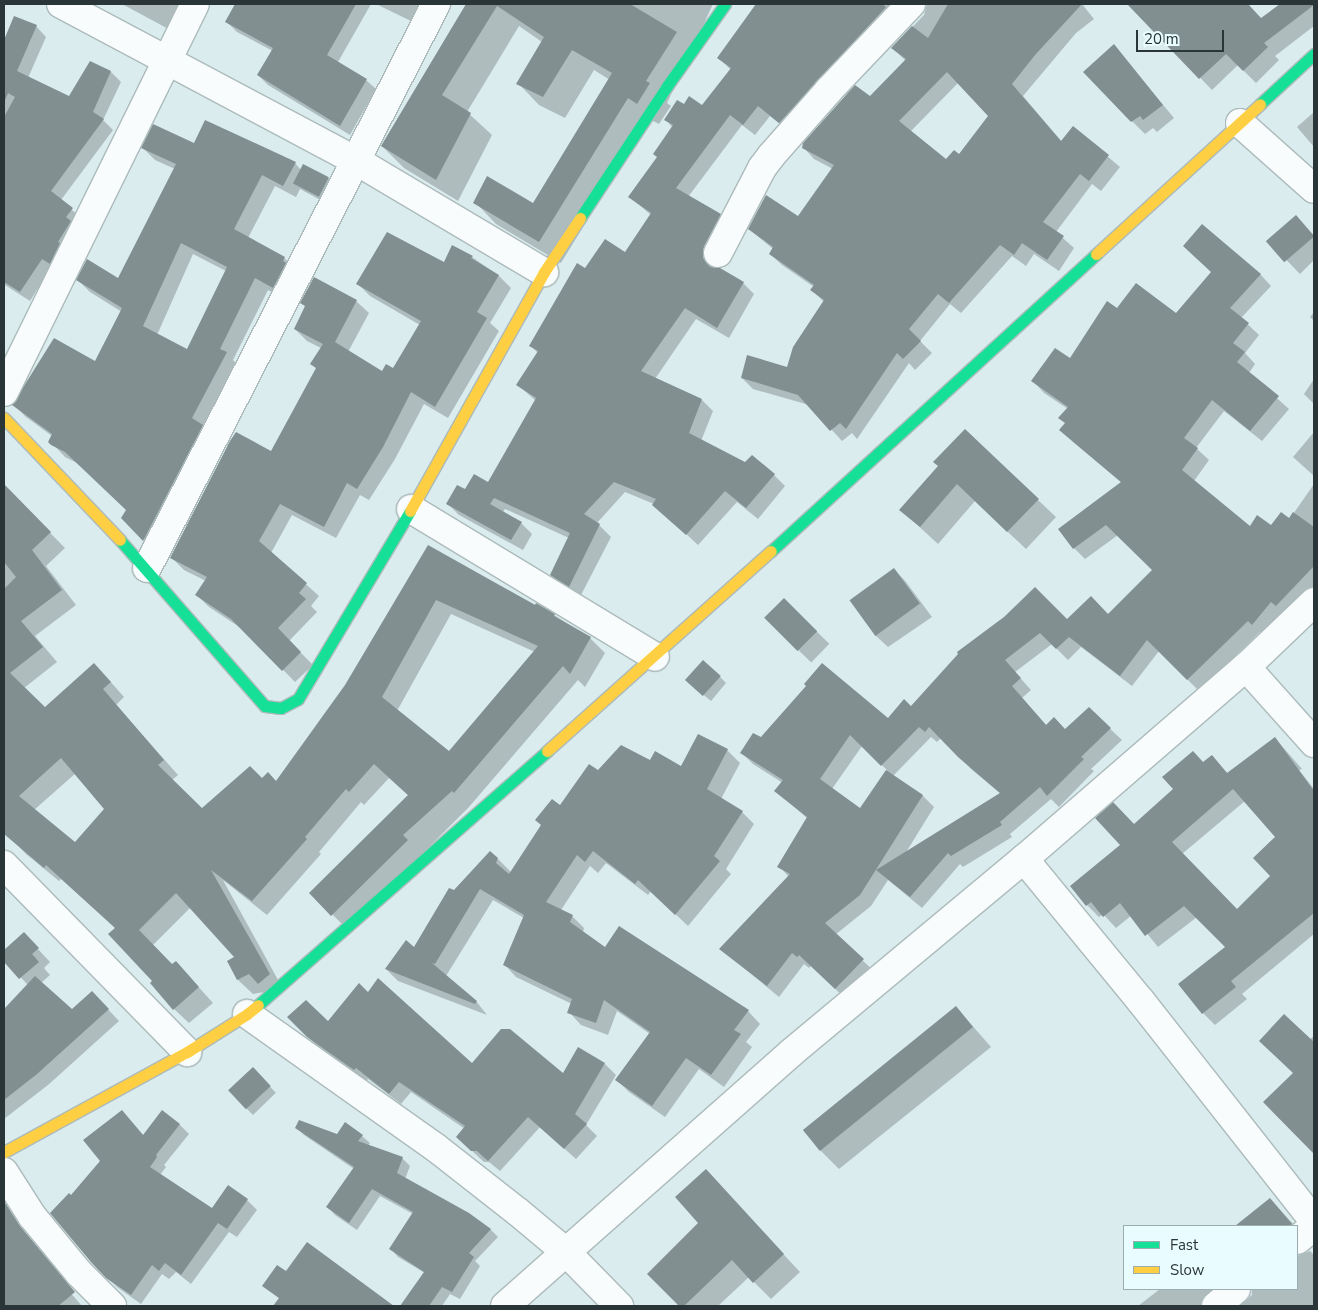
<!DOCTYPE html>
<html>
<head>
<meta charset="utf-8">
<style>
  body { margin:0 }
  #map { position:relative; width:1318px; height:1310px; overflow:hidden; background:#daecee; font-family:"Nunito Sans",sans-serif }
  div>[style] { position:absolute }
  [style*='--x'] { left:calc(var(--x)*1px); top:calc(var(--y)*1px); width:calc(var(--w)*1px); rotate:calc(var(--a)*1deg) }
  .shadow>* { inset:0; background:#0003; transform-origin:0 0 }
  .building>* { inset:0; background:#818f90; transform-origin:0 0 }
  .roads { filter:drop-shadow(1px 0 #acbabb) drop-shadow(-1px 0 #acbabb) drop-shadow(0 1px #acbabb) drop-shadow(0 -1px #acbabb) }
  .street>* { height:28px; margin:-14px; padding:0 14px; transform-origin:14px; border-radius:14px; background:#f9fcfc }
  .fast>* { height:11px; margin:-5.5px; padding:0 5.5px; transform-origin:5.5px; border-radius:5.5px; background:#16e098 }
  .slow>* { height:11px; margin:-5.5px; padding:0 5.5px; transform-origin:5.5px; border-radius:5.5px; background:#ffcf43 }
  span { translate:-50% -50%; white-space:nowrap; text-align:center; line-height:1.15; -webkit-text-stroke:5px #e9fcff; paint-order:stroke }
  .frame { position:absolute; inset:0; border:5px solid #293537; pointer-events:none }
  .legend { position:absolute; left:1123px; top:1225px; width:175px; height:65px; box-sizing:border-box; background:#e9fcff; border:1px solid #9cacaf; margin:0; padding:6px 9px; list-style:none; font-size:15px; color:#293537 }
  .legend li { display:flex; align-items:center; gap:10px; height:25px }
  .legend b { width:25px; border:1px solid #9cacaf }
  .scale { position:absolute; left:1136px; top:30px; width:88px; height:22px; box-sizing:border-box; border:2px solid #293537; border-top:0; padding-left:6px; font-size:15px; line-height:18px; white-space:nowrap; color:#293537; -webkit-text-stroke:4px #e9fcff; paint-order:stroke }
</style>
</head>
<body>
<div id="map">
  <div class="shadow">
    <div style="clip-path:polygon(122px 4px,179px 4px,185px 9px,174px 32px)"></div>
    <div style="clip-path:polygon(237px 4px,249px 4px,267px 14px,273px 4px,371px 4px,338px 62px,366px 80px,376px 89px,350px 135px,268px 85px,258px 75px,273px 51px,237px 32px,227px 22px)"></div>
    <div style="clip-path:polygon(376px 4px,423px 4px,417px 24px)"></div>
    <div style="clip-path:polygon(468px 4px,713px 4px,667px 103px,671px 106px,659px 124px,649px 119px,561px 263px,496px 224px,475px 202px,533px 205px,610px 80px,594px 70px,565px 118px,539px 105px,518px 83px,542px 42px,519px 26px,467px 112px,492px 135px,458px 201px,404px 168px,382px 146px)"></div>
    <div style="clip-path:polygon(756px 4px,912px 4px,791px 133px,770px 116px,755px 135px,742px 125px,688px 197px,720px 215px,731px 226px,715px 257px,714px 268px,743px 283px,754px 294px,729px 338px,696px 319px,655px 379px,702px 400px,713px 411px,701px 441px,746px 464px,774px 475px,785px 486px,758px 519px,737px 502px,698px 545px,654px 504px,625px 492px,597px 523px,611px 537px,580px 597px,562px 586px,551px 575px,569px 538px,505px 509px,503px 512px,521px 523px,532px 534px,523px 550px,459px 515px,448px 504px,466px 491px,488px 484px,536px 401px,518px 385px,538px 353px,531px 346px,585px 269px,625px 254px,651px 215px,630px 197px,658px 158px,673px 128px,665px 119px,684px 105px,702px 107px,731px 70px,719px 58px)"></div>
    <div style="clip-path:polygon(evenodd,927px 4px,956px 4px,963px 8px,966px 4px,1082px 4px,1094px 19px,1076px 33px,1023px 96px,1062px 142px,1073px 127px,1120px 167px,1101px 191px,1092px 184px,1056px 232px,1074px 248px,1059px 271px,1034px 254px,1026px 266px,1012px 256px,961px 313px,950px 304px,920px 341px,932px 353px,915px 370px,909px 363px,857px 439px,852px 433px,842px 441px,809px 405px,753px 389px,742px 378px,788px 368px,824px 302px,812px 290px,814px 287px,782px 265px,770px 254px,773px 249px,749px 229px,798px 218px,833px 169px,814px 159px,803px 147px,871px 98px,906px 61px,892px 48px,924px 15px,927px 4px,958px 83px,989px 116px,959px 156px,946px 161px,910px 132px,958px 83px)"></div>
    <div style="clip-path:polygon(1129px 4px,1246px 4px,1261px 19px,1282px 4px,1314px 4px,1314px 26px,1275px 56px,1279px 60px,1256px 83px,1238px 65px,1212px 90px)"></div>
    <div style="clip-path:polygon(15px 17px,36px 26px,46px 37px,28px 78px,69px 98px,90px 63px,111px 72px,121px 82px,103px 120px,113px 130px,61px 200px,82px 219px,30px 301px,5px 285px,4px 287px,4px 43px)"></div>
    <div style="clip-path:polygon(1113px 45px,1174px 118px,1157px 132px,1153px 128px,1145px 134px,1132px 121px)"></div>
    <div style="clip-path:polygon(1314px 112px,1314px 147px,1297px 127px)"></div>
    <div style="clip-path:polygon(evenodd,195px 145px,295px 163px,301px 170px,328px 178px,334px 184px,324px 202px,300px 189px,296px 197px,275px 186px,248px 238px,284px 258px,297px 270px,286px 300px,268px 290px,233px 360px,238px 365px,156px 552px,122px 518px,127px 510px,79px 464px,65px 457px,50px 441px,52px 436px,26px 417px,14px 405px,96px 362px,122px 312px,90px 292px,78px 280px,118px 280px,175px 169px,155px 160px,143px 148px,195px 145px,193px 254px,226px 271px,187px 351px,157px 335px,193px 254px)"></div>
    <div style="clip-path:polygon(1296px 217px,1314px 236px,1314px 260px,1300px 274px,1270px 243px)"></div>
    <div style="clip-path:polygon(472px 257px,499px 276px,511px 288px,490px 323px,499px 331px,448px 418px,424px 404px,395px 459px,369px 500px,360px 495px,336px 538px,292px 515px,271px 553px,319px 596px,311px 606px,317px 612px,289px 641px,313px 665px,295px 682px,244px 630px,209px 607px,197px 595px,206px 581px,184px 570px,171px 557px,271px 453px,317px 369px,321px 348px,307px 341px,295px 329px,306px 307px,302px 303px,314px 279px,356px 301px,369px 313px,348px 352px,383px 372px,394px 370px,420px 325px,370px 296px,357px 283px)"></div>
    <div style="clip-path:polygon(evenodd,1260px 274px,1271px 286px,1241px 318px,1259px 335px,1245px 353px,1255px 364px,1249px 373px,1289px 409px,1262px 441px,1224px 411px,1196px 448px,1209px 460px,1194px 481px,1250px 528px,1271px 527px,1289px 520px,1314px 484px,1314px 589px,1288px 616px,1283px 613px,1264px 635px,1260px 632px,1199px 691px,1159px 651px,1132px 686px,1081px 647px,1068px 660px,1052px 644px,1015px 672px,1031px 690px,1022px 698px,1047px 726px,1066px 730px,1089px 709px,1122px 740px,1091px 769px,1094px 771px,1059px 807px,1051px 799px,1010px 834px,1012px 837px,963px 867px,960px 864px,922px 908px,888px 880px,871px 906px,835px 935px,874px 971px,847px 1000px,811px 966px,809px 968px,804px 964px,779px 997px,721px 949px,789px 877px,779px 866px,808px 819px,776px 791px,783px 783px,753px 764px,742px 753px,761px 739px,888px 719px,911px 708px,960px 654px,1067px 621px,1108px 615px,1153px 570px,1118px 535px,1085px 559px,1074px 548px,1122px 483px,1072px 441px,1066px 424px,1068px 409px,1044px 393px,1033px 381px,1070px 360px,1117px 310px,1177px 315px,1260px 274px,931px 737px,937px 742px,941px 738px,971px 769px,1001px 794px,905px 854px,934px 807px,923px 796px,893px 776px,931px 737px,1260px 274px,862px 746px,887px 770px,860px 810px,832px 789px,862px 746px)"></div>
    <div style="clip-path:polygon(1314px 312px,1314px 321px,1310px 317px)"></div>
    <div style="clip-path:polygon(1314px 379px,1314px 404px,1304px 394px)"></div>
    <div style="clip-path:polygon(1314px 432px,1314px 476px,1293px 457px)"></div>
    <div style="clip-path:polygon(940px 466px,1038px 500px,1056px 517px,1026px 549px,975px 501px,938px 544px,901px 510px)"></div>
    <div style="clip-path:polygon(evenodd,4px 486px,65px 548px,46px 566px,76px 605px,35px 636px,57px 662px,24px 688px,45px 708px,109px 680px,124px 697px,116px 705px,178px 775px,172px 780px,202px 810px,262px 779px,277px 783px,346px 686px,428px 547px,554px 615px,590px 638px,605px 653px,585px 687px,578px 680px,469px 807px,347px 929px,311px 893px,409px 796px,389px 778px,364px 805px,361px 802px,319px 852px,321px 854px,267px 915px,223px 880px,283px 989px,253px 994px,238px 980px,228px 961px,236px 957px,191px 907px,153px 945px,172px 966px,176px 962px,213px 1003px,189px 1023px,174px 1009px,116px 928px,61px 879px,59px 881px,26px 854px,4px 831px,4px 721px,9px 716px,4px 710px,4px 486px,451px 614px,535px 652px,449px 753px,397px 711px,451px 614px,4px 486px,76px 773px,105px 809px,75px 844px,34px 810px,76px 773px)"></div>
    <div style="clip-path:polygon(894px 569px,906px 582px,932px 617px,888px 647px,875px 635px)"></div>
    <div style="left:784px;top:600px;width:63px;height:26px;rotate:44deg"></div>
    <div style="clip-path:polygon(720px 677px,726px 683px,711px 701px,694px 687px)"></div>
    <div style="clip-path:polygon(699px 736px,727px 750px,740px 763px,721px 799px,742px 812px,754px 824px,726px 869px,731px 874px,688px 926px,651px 891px,648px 895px,606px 863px,598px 873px,590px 866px,561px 910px,572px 916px,584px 928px,583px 932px,605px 948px,748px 1011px,760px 1024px,746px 1042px,752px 1047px,724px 1087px,699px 1069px,665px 1117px,629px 1092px,617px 1080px,650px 1034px,617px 1011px,608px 1035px,581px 1025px,569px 1012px,572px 1004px,516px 977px,504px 964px,524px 918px,493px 900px,446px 976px,476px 1001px,487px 1015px,398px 981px,386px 969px,414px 949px,454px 892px,498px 859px,511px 872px,560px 806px,598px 772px,650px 762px,682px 768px)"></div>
    <div style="clip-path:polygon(evenodd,1275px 738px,1302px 769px,1299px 770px,1314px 789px,1314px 876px,1312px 878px,1314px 881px,1314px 934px,1242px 994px,1247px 999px,1215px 1025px,1203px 1013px,1227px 948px,1197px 917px,1158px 947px,1132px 915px,1116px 928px,1103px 914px,1099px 917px,1087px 905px,1134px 826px,1203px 764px,1212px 756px,1228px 774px,1275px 738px,1245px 801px,1277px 837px,1272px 876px,1238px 911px,1182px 854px,1245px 801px)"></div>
    <div style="clip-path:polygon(24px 934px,50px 962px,44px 968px,50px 975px,41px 983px,72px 1011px,103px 1004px,119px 1021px,48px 1085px,4px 1119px,4px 1011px,28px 985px,4px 960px,4px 952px)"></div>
    <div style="clip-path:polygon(368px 993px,473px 1065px,563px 1075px,605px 1064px,616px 1075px,586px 1125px,597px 1136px,576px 1159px,540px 1127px,500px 1171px,489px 1162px,484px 1162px,469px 1148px,465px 1129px,411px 1092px,401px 1104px,368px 1079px,366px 1081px,320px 1049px,289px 1017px,328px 1023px)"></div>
    <div style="clip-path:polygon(956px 1007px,991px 1047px,839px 1169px,820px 1150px)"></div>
    <div style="clip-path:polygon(1314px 1036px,1314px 1152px,1264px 1102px,1295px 1073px,1309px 1040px)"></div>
    <div style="left:253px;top:1069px;width:33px;height:32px;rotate:46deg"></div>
    <div style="clip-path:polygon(122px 1111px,144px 1136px,179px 1124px,189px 1134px,164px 1165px,166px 1167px,160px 1175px,212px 1210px,247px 1200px,257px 1210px,237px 1237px,229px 1232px,191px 1284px,176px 1272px,169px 1279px,162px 1274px,141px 1304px,117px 1287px,92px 1262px,71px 1197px,102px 1161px)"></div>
    <div style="clip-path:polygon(296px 1127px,337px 1135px,362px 1136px,370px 1143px,368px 1146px,402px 1158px,410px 1166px,405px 1179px,490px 1229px,498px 1237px,475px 1261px,480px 1266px,460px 1299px,450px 1294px,442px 1306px,401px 1306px,425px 1273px,398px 1257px,391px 1249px,413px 1214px,380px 1196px,357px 1230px,335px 1215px,328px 1207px,354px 1169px,304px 1135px)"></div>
    <div style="clip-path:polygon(706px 1171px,800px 1272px,771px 1299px,749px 1277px,718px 1306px,680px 1306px,649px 1274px,700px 1223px)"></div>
    <div style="clip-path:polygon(1270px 1199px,1295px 1226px,1237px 1226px)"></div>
    <div style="clip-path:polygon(4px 1216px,82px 1306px,4px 1306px)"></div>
    <div style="clip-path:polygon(307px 1244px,392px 1306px,279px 1306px,276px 1304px,280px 1299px,264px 1286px,286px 1273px)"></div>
    <div style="clip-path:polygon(1310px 1251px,1314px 1255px,1314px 1306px,1240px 1306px,1252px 1295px,1252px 1289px,1297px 1289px,1297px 1256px)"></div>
    <div style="clip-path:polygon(1160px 1289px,1247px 1289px,1225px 1306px,1138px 1306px)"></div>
  </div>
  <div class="building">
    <div style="clip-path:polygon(235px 4px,356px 4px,327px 55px,367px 79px,340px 126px,257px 75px,273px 48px,225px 22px)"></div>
    <div style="clip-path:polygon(466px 4px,630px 4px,677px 32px,646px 81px,650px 83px,637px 104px,628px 98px,539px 242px,473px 203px,487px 176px,533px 203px,612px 73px,572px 50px,543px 97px,516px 84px,544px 37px,497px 6px,442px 95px,471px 113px,436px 180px,381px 146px)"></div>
    <div style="clip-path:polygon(756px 4px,882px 4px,886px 7px,779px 123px,758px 106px,743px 125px,730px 115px,676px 188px,721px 214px,704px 246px,703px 258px,710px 267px,720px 268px,744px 282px,717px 328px,685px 308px,641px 371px,702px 399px,689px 433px,745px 462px,752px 455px,775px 474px,746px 508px,725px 491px,686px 535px,652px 505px,656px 499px,614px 482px,584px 514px,600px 524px,569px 587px,550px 575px,570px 533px,494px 498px,490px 504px,522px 522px,511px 540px,446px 504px,457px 485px,465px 489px,474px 474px,488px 482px,536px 398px,516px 385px,538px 351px,529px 346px,577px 263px,585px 268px,605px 239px,625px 252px,651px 213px,628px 197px,657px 157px,653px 154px,673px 125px,664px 120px,677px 100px,684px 104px,689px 96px,702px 105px,731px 68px,717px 58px)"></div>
    <div style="clip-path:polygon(evenodd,948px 4px,1082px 4px,1035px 55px,1012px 84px,1061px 141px,1073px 126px,1109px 155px,1089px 181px,1080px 174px,1043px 222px,1064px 236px,1047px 260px,1022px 243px,1014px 255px,1000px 245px,949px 303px,938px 294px,909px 329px,921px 341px,903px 359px,897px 353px,846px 429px,840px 423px,830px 431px,798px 395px,741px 378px,747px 355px,787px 367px,793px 347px,824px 300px,810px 290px,814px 285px,769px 254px,773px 247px,748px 229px,766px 195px,798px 216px,834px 165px,802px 148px,803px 143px,855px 85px,870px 96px,906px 59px,891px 48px,912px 26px,928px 38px,948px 4px,947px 72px,988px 116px,959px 154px,954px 150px,946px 159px,899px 121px,947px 72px)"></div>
    <div style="clip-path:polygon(1127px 4px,1248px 4px,1261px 18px,1280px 4px,1314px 5px,1264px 43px,1268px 47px,1243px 71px,1226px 54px,1199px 79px)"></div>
    <div style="clip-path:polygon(14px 16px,37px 25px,17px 71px,69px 96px,90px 61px,111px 71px,93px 112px,104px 119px,51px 191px,73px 208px,66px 217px,71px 221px,58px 242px,60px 243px,50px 264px,42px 259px,20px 292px,4px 282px,4px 117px,15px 97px,8px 93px,4px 103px,4px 40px)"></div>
    <div style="clip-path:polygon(1114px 44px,1163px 105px,1143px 120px,1140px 116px,1131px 122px,1083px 72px)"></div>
    <div style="clip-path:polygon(evenodd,205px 120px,296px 162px,283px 186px,262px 175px,234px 229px,285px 257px,283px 261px,286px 263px,273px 288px,255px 278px,220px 349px,227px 352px,192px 418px,203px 425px,143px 541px,121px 518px,126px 510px,65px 452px,51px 445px,48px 442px,52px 434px,12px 405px,54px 338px,95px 361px,122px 308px,76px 280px,87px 259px,118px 278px,176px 164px,141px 148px,153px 124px,194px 143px,205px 120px,181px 243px,227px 267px,187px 349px,143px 326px,181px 243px)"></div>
    <div style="left:303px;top:164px;width:29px;height:22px;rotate:27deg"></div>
    <div style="left:1296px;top:215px;width:28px;height:40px;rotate:49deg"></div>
    <div style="clip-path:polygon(1202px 224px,1261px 274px,1230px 308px,1249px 323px,1233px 343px,1245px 352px,1237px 362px,1279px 396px,1250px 431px,1212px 400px,1184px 438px,1198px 448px,1182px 470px,1250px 526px,1257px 515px,1271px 525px,1281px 512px,1289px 518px,1293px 512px,1314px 527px,1314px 566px,1276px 606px,1271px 602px,1252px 625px,1248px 621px,1187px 680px,1147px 640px,1120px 676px,1069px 637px,1056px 649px,1040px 633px,1005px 660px,1021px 678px,1012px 686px,1046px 725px,1054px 717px,1065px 729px,1089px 707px,1111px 728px,1081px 757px,1084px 759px,1047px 796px,1040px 787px,1000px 822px,1002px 825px,951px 856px,948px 853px,910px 897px,876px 870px,1000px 793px,958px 757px,929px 727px,925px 732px,919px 727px,881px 766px,850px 735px,820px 779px,860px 808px,886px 770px,923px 795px,860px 895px,825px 923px,864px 959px,835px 989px,799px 955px,797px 957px,792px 953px,767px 986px,719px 949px,790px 874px,777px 867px,807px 817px,774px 791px,783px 780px,740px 753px,753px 733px,761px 737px,806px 686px,804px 684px,822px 663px,888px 718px,904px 699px,911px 706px,958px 654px,957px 652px,1004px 617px,1035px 587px,1067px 619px,1091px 596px,1108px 614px,1152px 570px,1106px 525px,1073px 549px,1058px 529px,1121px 482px,1059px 430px,1065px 423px,1058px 418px,1068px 407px,1031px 381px,1055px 348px,1070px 358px,1107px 301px,1117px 308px,1136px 283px,1176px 313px,1211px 272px,1183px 246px)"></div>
    <div style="clip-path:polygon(387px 232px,444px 262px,452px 245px,473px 256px,471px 258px,499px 275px,477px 312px,487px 318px,435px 407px,411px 392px,383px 447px,357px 489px,347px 483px,324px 527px,280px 504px,259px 541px,307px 583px,299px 593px,306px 599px,278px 628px,301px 652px,282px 671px,231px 619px,195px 595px,207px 577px,170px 558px,230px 441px,236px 432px,271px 451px,316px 368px,310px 364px,323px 344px,294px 329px,305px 306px,300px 303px,314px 277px,357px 300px,335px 342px,382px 371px,386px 364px,393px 368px,421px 321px,356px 284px)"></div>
    <div style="clip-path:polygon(965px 429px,1039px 499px,1007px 532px,957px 484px,920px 527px,899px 510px,938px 466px,933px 462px)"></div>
    <div style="clip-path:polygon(evenodd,4px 484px,51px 532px,32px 550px,62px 590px,21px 621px,43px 647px,10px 673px,45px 707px,94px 663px,111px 682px,103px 689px,164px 760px,158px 765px,202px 808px,250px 766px,262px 778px,268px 772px,276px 781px,345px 685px,428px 545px,535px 605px,536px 603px,555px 614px,554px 616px,591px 637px,570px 674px,563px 666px,454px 793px,452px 791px,403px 835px,408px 840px,331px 916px,309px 893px,408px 795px,374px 764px,349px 792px,346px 789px,305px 837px,307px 839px,252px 901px,211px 870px,270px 974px,258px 984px,249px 974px,237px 980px,227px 961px,234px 957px,176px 893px,139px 930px,172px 964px,176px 961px,199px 987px,173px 1010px,150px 983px,152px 981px,108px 934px,115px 928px,46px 865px,44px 868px,4px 834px,4px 589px,16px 577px,4px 562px,4px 484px,436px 600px,538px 646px,449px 751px,382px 697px,436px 600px,4px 484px,61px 758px,104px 809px,75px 842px,19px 796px,61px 758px)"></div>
    <div style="left:894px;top:568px;width:44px;height:55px;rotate:54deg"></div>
    <div style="left:784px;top:598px;width:47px;height:28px;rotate:45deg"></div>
    <div style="left:703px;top:660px;width:24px;height:27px;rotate:42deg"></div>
    <div style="clip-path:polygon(698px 734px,728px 749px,707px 789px,743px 811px,714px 856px,720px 861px,675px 915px,638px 880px,635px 884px,593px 851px,585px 862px,577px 855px,546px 902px,573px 915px,570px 922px,605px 947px,619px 926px,749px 1010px,734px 1030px,741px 1034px,711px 1075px,686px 1058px,652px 1106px,615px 1080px,650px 1032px,604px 1000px,596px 1023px,567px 1013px,572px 999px,503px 965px,524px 915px,480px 889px,435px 964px,432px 963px,477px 1001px,475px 1004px,385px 969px,406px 940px,414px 947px,449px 888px,454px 890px,490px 851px,498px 858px,496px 863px,509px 874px,541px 825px,535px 820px,552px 799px,560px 805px,589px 764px,598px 770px,621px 745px,650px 760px,655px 751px,681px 766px)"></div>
    <div style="clip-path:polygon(evenodd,1275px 737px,1314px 791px,1314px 913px,1231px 981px,1236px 987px,1202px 1014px,1178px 984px,1225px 947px,1184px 906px,1145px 936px,1120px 903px,1103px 917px,1091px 902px,1086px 906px,1070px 886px,1120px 845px,1095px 818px,1113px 802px,1134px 824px,1173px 789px,1162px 777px,1193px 751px,1203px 762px,1212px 755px,1227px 773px,1275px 737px,1233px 789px,1275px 837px,1253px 858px,1270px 876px,1237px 909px,1172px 842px,1233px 789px)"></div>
    <div style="clip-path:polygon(24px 932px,39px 948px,32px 954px,39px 962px,19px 979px,4px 962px,4px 950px)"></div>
    <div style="clip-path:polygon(35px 976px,72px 1009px,92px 991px,109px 1009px,37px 1074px,4px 1100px,4px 1009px)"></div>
    <div style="clip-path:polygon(378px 978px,472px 1063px,501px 1029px,510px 1029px,563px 1073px,578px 1047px,605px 1063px,575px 1114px,587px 1124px,564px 1149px,528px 1117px,488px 1161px,477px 1151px,471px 1151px,456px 1137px,465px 1126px,399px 1082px,389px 1094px,356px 1068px,354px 1070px,307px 1037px,287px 1017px,306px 1000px,328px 1021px,359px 983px,368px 992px)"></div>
    <div style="left:956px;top:1006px;width:27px;height:197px;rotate:51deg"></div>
    <div style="clip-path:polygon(1284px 1014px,1314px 1042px,1314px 1154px,1263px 1102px,1293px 1073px,1259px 1041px)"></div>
    <div style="left:253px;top:1067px;width:26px;height:34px;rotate:47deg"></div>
    <div style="clip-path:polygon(122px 1110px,143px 1135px,162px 1110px,180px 1124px,156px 1155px,157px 1157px,150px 1167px,212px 1208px,228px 1185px,248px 1199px,227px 1229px,218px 1223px,181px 1275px,165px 1263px,159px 1271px,152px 1265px,131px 1295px,106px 1278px,91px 1262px,50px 1213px,69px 1193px,71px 1195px,100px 1161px,83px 1140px)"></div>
    <div style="clip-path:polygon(299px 1120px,337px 1134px,345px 1122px,363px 1135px,358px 1141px,403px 1157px,397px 1173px,469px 1213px,491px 1229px,469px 1253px,474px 1257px,452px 1292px,442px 1287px,429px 1306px,400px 1306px,424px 1272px,389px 1249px,413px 1212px,372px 1189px,349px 1223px,326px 1207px,354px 1167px,295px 1128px)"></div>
    <div style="clip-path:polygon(706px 1169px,784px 1254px,753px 1283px,732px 1260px,684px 1306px,679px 1306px,647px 1274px,698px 1223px,675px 1197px)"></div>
    <div style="clip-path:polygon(1270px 1198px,1292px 1224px,1289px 1226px,1235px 1226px)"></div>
    <div style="clip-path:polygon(4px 1201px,20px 1226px,75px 1292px,58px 1306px,4px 1306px)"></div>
    <div style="clip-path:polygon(307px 1242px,394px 1306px,273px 1306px,279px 1298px,262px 1286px,277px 1265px,286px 1271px)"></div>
  </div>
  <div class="roads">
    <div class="street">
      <div style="--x:61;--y:4;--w:333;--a:28"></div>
      <div style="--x:355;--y:160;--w:220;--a:30.7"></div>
      <div style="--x:1240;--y:123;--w:99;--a:41.7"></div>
      <div style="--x:718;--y:253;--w:96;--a:-62.6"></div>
      <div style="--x:762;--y:168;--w:15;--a:-53"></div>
      <div style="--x:771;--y:156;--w:88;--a:-48.7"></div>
      <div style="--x:829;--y:90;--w:119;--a:-46.4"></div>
      <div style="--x:4;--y:392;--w:432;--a:-63.8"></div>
      <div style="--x:411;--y:509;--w:285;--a:31.2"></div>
      <div style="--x:147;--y:568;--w:634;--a:-62.87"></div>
      <div style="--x:1246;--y:667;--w:102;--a:48.2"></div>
      <div style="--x:1024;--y:859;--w:183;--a:50.6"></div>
      <div style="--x:1140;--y:1000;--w:281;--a:51.8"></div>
      <div style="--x:4;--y:865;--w:262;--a:45.6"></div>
      <div style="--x:247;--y:1014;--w:230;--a:35.3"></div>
      <div style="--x:435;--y:1147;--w:105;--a:38.1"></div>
      <div style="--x:518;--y:1212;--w:62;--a:39.8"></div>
      <div style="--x:566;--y:1252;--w:76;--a:45.5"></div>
      <div style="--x:4;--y:1172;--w:52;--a:57.5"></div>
      <div style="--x:32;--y:1216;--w:74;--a:50.5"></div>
      <div style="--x:79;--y:1273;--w:47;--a:45"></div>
      <div style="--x:1297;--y:1240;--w:22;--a:-39"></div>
      <div style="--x:505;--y:1306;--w:383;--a:-41.5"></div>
      <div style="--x:792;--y:1052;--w:302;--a:-39.8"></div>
      <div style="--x:1024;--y:859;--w:294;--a:-40.9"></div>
      <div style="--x:1246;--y:667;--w:94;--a:-43.7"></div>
      <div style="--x:1216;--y:1306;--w:26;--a:-40"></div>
    </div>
    <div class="fast">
      <div style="--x:1260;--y:104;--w:74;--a:-42.8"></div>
      <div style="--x:580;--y:218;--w:158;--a:-56.6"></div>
      <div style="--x:667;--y:86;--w:100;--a:-54.7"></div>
      <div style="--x:120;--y:540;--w:220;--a:48.9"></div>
      <div style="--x:265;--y:706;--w:16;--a:7"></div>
      <div style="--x:281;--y:708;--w:19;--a:-28"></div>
      <div style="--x:298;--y:699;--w:219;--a:-59.2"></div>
      <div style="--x:771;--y:551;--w:440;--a:-42.4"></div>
      <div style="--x:258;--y:1005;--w:385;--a:-41.3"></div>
    </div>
    <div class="slow">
      <div style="--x:1096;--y:254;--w:222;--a:-42.4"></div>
      <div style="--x:4;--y:418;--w:168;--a:46.4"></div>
      <div style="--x:410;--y:511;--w:274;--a:-60.7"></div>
      <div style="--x:544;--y:272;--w:65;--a:-56.3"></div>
      <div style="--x:547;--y:751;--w:300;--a:-41.8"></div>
      <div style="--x:4;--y:1152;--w:209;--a:-28.7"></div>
      <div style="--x:187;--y:1052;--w:71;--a:-32.3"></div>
      <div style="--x:247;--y:1014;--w:14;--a:-39"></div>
    </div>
  </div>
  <div class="frame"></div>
  <ul class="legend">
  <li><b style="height:6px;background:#16e098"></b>Fast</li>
  <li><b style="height:6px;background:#ffcf43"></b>Slow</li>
  </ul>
  <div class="scale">20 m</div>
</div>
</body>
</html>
